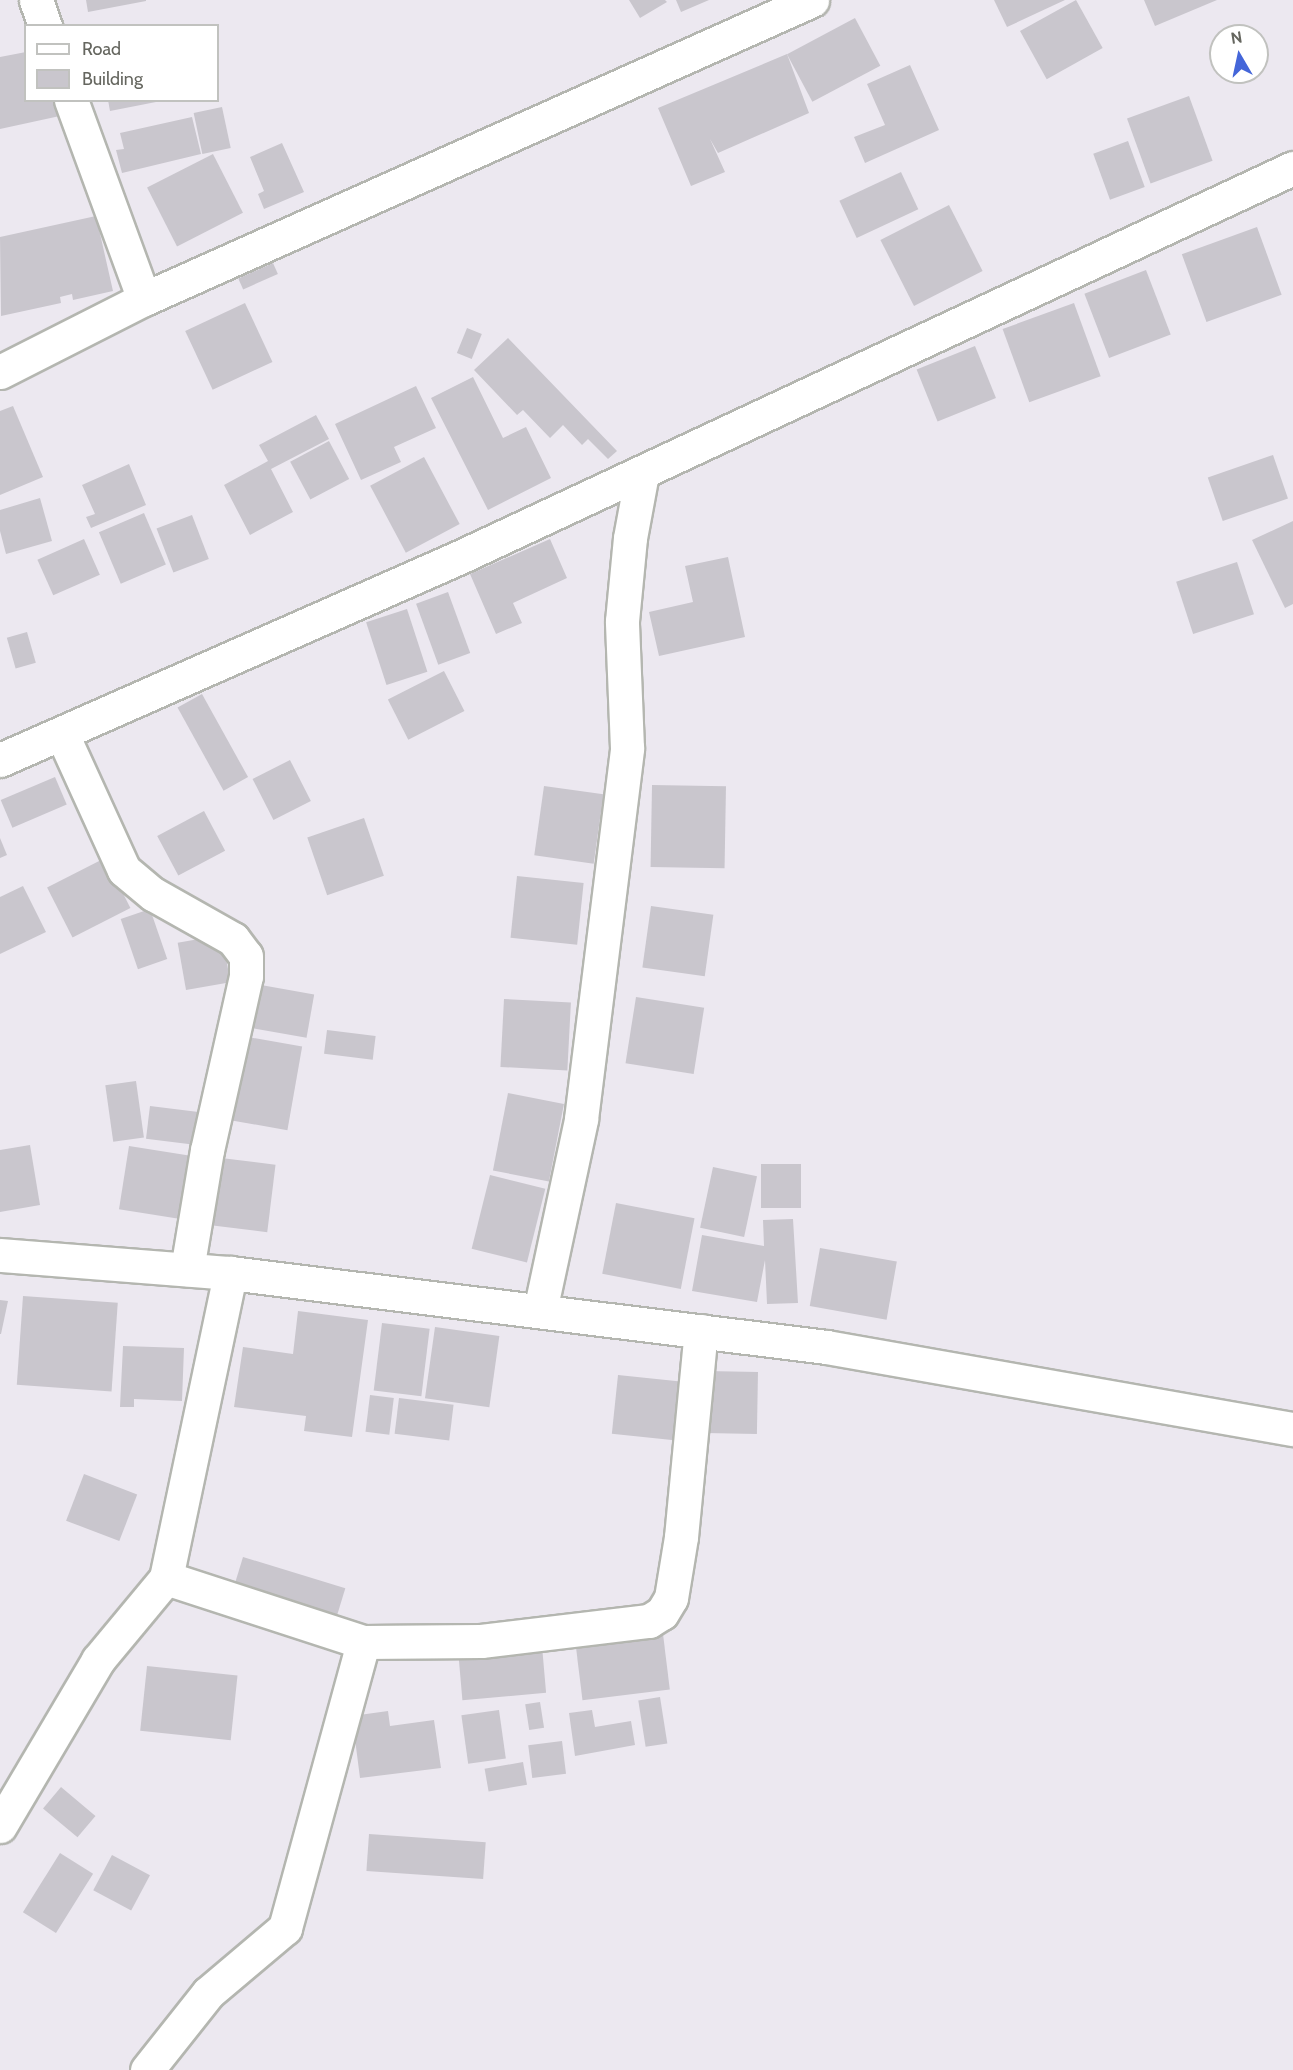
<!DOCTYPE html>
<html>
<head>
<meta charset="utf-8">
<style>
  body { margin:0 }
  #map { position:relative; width:1293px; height:2070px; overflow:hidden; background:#ece8f0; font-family:Cabin,sans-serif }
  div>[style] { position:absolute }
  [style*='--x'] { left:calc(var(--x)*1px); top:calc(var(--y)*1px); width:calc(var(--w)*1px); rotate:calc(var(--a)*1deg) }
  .building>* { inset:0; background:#c9c6cd; transform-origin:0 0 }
  .roads { filter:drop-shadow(2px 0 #b4b6b0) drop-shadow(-2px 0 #b4b6b0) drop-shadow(0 2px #b4b6b0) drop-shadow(0 -2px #b4b6b0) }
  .street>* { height:33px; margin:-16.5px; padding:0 16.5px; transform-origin:16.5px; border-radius:16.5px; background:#fff }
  span { translate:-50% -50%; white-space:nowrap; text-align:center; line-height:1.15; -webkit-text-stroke:5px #fff; paint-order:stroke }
  .legend { position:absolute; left:24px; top:24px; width:195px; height:78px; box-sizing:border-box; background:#fff; border:2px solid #c1c2bf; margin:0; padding:8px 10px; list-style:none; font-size:18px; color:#65665f }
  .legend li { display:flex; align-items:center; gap:12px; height:30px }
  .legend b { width:30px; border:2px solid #c1c2bf }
  .north { position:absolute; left:1209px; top:24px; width:60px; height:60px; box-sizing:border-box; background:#fff; border:2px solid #c1c2bf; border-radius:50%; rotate:351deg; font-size:16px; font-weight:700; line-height:24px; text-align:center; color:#65665f }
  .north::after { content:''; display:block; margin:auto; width:21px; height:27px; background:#4466d9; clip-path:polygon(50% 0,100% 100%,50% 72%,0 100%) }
</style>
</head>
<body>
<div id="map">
  <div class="building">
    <div style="clip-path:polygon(86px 0,146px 0,146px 1px,88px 12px)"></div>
    <div style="clip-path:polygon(629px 0,665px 0,667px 2px,640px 18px)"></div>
    <div style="clip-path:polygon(676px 0,709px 0,681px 12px)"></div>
    <div style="clip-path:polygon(994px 0,1065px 0,1007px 27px)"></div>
    <div style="left:1076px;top:0;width:55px;height:64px;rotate:61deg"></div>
    <div style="clip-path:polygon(1144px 0,1217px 0,1155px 26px)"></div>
    <div style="left:855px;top:18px;width:54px;height:77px;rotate:62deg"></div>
    <div style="clip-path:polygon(26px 52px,26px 100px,66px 100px,69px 114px,0 129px,0 57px)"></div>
    <div style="clip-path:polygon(787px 54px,809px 113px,718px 153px,710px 139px,725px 172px,691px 186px,658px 108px)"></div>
    <div style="clip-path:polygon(910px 65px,939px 130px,865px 163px,854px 137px,885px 125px,867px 84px)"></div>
    <div style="left:1189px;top:96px;width:69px;height:66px;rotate:70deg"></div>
    <div style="clip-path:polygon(108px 100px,156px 100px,156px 102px,110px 111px)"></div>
    <div style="left:222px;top:107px;width:42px;height:29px;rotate:78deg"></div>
    <div style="clip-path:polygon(192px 117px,201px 154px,122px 173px,116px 150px,124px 149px,120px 133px)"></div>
    <div style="left:1128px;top:141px;width:49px;height:37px;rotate:70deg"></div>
    <div style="clip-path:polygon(282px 143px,304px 192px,264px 209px,258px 194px,264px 191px,250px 157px)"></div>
    <div style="left:213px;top:154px;width:66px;height:74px;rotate:63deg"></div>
    <div style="left:901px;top:172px;width:41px;height:68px;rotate:65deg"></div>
    <div style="left:949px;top:205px;width:74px;height:77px;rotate:63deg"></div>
    <div style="clip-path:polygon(96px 216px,113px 291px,73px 300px,72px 294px,60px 297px,61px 303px,1px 316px,0 237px)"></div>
    <div style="left:1257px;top:227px;width:72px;height:80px;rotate:70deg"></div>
    <div style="left:273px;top:263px;width:12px;height:38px;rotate:66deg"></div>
    <div style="left:1146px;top:270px;width:69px;height:66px;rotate:69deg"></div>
    <div style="left:245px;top:303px;width:65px;height:66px;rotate:65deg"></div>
    <div style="left:1074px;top:303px;width:78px;height:76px;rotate:70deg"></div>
    <div style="left:467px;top:328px;width:16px;height:27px;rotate:22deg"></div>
    <div style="clip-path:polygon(508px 338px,617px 451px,608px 459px,588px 439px,582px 445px,563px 425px,550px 438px,523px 410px,517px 415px,474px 370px)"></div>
    <div style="left:975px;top:346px;width:56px;height:63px;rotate:68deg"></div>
    <div style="clip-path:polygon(473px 377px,503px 438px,526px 427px,551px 478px,488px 510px,431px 398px)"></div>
    <div style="clip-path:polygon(416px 386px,436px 428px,394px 447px,401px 462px,361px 480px,335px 424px)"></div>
    <div style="clip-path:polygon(13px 406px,43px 477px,0 495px,0 411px)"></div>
    <div style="clip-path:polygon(316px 415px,329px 439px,271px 469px,293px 512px,250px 535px,224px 485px,268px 461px,259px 445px)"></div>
    <div style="left:329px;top:441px;width:43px;height:44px;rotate:62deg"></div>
    <div style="left:1273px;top:455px;width:46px;height:69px;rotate:71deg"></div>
    <div style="left:424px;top:457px;width:76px;height:61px;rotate:62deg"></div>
    <div style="clip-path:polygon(129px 464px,146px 505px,91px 528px,86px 517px,95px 514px,82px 485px)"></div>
    <div style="clip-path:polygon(40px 498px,52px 541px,6px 554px,0 531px,0 510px)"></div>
    <div style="left:144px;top:513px;width:56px;height:49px;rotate:67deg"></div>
    <div style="left:192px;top:515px;width:47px;height:38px;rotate:69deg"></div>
    <div style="clip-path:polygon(1293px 521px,1293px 604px,1285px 608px,1252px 540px)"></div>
    <div style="left:84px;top:539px;width:39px;height:51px;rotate:66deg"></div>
    <div style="clip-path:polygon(550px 539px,567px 578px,513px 603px,522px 623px,496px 634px,470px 574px)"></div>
    <div style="clip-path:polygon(728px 557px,745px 637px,659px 656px,649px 612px,693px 602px,685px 566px)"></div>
    <div style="left:1237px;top:562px;width:55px;height:64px;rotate:72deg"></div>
    <div style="left:448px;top:592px;width:65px;height:34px;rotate:70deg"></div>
    <div style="left:407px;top:609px;width:66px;height:43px;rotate:72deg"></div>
    <div style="left:27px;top:632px;width:32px;height:21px;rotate:74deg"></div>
    <div style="left:444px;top:671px;width:45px;height:63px;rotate:63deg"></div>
    <div style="left:202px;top:694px;width:95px;height:28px;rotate:61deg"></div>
    <div style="left:290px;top:760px;width:46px;height:42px;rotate:63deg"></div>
    <div style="left:55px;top:777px;width:30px;height:59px;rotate:67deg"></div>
    <div style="left:652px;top:785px;width:74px;height:82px;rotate:1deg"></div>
    <div style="left:544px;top:786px;width:60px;height:70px;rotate:8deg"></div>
    <div style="left:204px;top:811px;width:45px;height:53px;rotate:62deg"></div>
    <div style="left:364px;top:818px;width:61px;height:60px;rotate:71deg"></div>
    <div style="clip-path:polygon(0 838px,7px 855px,0 858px)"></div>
    <div style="left:105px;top:858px;width:56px;height:65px;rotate:63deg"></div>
    <div style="left:517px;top:876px;width:67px;height:62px;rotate:6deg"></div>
    <div style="clip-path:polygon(23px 886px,46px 932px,0 954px,0 897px)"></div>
    <div style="left:651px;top:906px;width:63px;height:62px;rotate:8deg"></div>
    <div style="left:150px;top:909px;width:53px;height:31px;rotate:71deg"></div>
    <div style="left:222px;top:935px;width:48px;height:45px;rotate:80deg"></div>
    <div style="left:261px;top:985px;width:54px;height:44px;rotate:10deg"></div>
    <div style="left:636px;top:997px;width:69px;height:67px;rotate:9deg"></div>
    <div style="left:504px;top:999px;width:67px;height:68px;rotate:3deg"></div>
    <div style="left:327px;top:1030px;width:49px;height:24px;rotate:7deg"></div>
    <div style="left:248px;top:1037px;width:55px;height:85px;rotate:10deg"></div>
    <div style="left:136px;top:1081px;width:57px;height:31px;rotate:82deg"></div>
    <div style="left:508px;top:1093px;width:57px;height:79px;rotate:11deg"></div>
    <div style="left:150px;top:1106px;width:59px;height:33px;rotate:7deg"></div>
    <div style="clip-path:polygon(30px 1145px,40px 1205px,0 1212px,0 1150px)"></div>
    <div style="left:129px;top:1146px;width:67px;height:64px;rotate:9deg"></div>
    <div style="left:213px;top:1157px;width:63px;height:68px;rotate:7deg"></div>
    <div style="left:761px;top:1164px;width:40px;height:44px"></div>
    <div style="left:713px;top:1167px;width:45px;height:62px;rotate:12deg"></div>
    <div style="left:490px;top:1175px;width:57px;height:76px;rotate:14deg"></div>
    <div style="left:616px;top:1203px;width:80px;height:72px;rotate:11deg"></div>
    <div style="clip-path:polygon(793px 1219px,798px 1303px,767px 1304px,765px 1260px,757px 1302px,692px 1291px,702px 1235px,764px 1246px,763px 1220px)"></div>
    <div style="left:820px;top:1248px;width:78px;height:59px;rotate:10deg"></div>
    <div style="left:23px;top:1296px;width:95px;height:89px;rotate:4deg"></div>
    <div style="clip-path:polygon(0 1300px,8px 1301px,1px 1334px,0 1334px)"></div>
    <div style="clip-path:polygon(298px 1311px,368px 1320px,352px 1437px,304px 1431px,306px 1416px,234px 1407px,243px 1347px,293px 1354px)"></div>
    <div style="left:382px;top:1323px;width:48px;height:68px;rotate:7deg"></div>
    <div style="left:435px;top:1327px;width:65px;height:72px;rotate:8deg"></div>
    <div style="clip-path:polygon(123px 1346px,184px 1348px,182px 1401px,134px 1399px,134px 1407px,120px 1407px)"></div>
    <div style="left:706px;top:1371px;width:52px;height:62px;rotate:1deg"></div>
    <div style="left:618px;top:1375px;width:70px;height:59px;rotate:6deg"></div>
    <div style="left:370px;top:1395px;width:24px;height:37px;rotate:7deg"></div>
    <div style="left:399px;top:1398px;width:55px;height:36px;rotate:7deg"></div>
    <div style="left:84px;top:1474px;width:57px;height:50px;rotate:21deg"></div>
    <div style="left:243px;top:1557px;width:107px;height:30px;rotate:17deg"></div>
    <div style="left:663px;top:1634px;width:56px;height:88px;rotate:83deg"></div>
    <div style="left:542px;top:1646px;width:47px;height:84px;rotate:85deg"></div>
    <div style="left:147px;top:1666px;width:91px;height:65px;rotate:6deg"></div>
    <div style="left:660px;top:1697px;width:47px;height:22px;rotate:81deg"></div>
    <div style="left:540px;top:1702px;width:26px;height:15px;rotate:81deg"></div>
    <div style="left:499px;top:1710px;width:49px;height:38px;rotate:82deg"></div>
    <div style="clip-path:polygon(592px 1710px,595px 1727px,631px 1721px,635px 1745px,575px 1756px,569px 1713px)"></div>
    <div style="clip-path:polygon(388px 1711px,390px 1726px,434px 1720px,441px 1768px,360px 1778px,352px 1716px)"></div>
    <div style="left:562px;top:1741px;width:33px;height:34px;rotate:83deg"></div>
    <div style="left:523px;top:1762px;width:23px;height:39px;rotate:80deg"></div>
    <div style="left:61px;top:1787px;width:45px;height:28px;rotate:40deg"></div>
    <div style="left:369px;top:1834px;width:117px;height:37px;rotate:4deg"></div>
    <div style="left:60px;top:1853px;width:39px;height:70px;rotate:32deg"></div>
    <div style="left:112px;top:1855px;width:43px;height:40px;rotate:28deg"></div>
  </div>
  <div class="roads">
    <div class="street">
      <div style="--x:36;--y:0;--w:28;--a:71"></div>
      <div style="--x:71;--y:100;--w:212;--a:69.9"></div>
      <div style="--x:0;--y:372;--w:161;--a:-26.9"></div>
      <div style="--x:144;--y:299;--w:732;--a:-24.11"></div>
      <div style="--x:62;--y:734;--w:149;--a:65.5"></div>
      <div style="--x:124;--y:870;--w:38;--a:40"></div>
      <div style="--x:153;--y:894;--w:92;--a:29.4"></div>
      <div style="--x:233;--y:939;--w:21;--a:53"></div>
      <div style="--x:246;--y:956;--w:20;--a:90"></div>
      <div style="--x:246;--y:976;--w:178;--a:102.6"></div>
      <div style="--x:207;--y:1150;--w:121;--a:99.5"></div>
      <div style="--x:0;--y:760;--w:505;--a:-23.82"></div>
      <div style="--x:462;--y:556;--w:917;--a:-25.03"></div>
      <div style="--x:0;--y:1255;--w:231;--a:4.5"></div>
      <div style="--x:230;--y:1273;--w:602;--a:7.07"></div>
      <div style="--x:827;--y:1347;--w:473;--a:10"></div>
      <div style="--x:540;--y:1311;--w:196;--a:-77.9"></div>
      <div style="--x:581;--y:1119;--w:374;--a:-82.9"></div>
      <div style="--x:627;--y:748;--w:127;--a:-92.3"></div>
      <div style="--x:622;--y:621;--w:83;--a:-84.5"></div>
      <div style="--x:630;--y:538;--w:66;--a:-79.5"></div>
      <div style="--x:166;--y:1578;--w:207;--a:18"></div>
      <div style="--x:363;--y:1642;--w:118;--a:-0.5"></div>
      <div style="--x:481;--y:1641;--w:169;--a:-6.8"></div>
      <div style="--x:649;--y:1621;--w:15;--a:-32"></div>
      <div style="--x:662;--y:1613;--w:17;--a:-59"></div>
      <div style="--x:671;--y:1598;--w:62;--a:-80.7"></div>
      <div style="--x:681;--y:1537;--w:207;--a:-84.5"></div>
      <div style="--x:0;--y:1826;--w:193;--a:-59.4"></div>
      <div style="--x:98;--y:1660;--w:107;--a:-50.3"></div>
      <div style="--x:166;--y:1578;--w:312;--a:-78.1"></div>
      <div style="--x:147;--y:2070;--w:98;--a:-51.6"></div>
      <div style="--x:208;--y:1993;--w:101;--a:-40.2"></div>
      <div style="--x:285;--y:1928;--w:296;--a:-74.7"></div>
    </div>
  </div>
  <ul class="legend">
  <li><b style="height:8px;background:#fff"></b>Road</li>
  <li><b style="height:16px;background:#c9c6cd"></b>Building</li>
  </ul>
  <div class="north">N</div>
</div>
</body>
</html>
